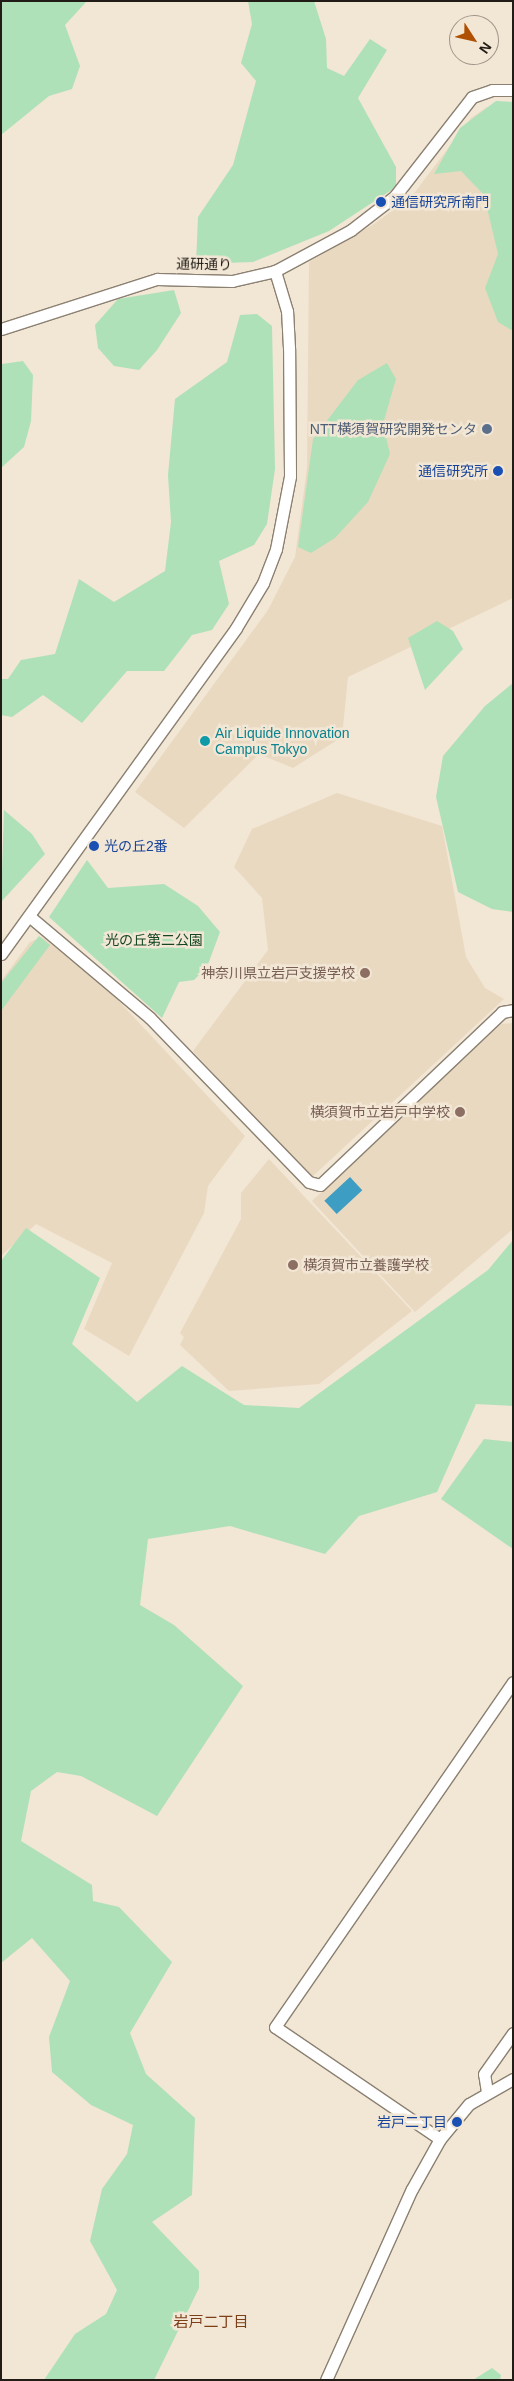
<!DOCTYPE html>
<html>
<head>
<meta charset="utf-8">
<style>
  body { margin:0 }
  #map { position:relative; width:514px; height:2381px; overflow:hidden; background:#f2e6d5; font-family:Arial,"Noto Sans JP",sans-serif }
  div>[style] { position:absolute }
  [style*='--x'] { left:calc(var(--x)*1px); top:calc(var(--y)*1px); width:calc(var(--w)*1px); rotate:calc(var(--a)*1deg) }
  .built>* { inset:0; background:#e9d9c1 }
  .green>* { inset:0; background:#aee1b8 }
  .water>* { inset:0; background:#3e9dc2; transform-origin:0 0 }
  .roads { filter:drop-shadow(1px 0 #8b8071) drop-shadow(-1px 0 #8b8071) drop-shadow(0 1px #8b8071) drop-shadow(0 -1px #8b8071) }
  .secondary>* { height:11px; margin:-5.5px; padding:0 5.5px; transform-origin:5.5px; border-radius:5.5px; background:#fff }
  .dots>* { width:14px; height:14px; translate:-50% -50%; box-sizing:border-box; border:2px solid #f2e6d5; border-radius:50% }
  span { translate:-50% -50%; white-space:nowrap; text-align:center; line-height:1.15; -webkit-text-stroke:5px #f2e6d5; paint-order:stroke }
  .transit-label { font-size:14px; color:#164399 }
  .left { translate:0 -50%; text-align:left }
  .right { translate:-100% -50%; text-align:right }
  .street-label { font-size:14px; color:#211c16 }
  .service-label { font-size:14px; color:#4e5e75 }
  .culture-label { font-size:14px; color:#0d838f }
  .park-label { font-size:14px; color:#144624 }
  .education-label { font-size:14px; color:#785e54 }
  .neighbourhood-label { font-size:15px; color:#7d3f17 }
  .frame { position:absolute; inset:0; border:2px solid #211c16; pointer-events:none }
  .north { position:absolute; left:449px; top:15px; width:50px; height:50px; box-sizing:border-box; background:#f2e6d5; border:1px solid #9e9589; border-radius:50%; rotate:125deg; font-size:14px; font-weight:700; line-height:20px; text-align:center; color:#211c16 }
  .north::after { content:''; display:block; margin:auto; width:18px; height:22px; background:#af5002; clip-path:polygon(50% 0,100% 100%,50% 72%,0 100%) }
</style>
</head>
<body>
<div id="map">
  <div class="built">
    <div style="clip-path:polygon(487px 107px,513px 108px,513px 598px,348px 677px,342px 737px,293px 768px,259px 754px,184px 828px,135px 792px,268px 610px,295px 557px,307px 468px,309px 262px,374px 224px,412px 196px,471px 118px)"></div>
    <div style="clip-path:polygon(337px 793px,442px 826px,466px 957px,485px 988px,504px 999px,313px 1176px,307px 1176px,193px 1051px,268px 950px,262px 898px,234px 867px,252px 829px)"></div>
    <div style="clip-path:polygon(42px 937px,112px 994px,245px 1136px,208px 1186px,204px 1213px,129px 1356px,84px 1329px,112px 1263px,36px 1224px,1px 1256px,1px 981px,30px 942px)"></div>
    <div style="clip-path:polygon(513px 1023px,513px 1229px,415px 1312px,312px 1201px,501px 1024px)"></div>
    <div style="clip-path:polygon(269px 1159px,412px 1311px,319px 1384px,229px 1391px,180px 1345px,184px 1337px,180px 1333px,241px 1219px,241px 1193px)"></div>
  </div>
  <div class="green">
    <div style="clip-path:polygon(1px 1px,87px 1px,65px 25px,80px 66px,72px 89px,49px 96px,1px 135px)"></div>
    <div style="clip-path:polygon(248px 1px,314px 1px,326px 39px,327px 68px,344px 76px,370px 39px,387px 50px,358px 98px,396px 167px,396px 187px,329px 231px,253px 262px,196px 264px,198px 217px,233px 165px,256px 81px,241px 63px,252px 24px)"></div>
    <div style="clip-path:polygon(496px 101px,513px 102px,513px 331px,498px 322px,485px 288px,498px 254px,484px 195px,461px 171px,434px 174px,460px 128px)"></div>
    <div style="clip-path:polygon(174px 290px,181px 313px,157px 350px,139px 370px,114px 366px,98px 348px,95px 325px,118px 299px)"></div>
    <div style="clip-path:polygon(257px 314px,272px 326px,275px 469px,267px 524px,254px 545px,219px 561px,229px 604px,212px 630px,192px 635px,164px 671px,127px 671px,82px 723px,43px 695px,12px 717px,1px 715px,1px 679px,8px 679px,21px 660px,55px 654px,79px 579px,114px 602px,165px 571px,171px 522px,168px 475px,175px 399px,227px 362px,240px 315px)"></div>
    <div style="clip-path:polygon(23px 361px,33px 375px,31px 421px,24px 447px,1px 468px,2px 364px)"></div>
    <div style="clip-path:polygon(387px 363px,396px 379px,383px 424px,390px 454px,368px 502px,335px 538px,311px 553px,298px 547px,313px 439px,358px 380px)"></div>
    <div style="clip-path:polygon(437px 621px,453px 631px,463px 649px,425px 690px,408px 638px)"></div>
    <div style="clip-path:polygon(513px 683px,513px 912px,492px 909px,458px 892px,436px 797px,443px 756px,485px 706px)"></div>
    <div style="clip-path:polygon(4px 810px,32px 834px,45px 854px,1px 902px)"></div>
    <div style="clip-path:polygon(87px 860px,108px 888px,164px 884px,198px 906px,220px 932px,207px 967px,194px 980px,179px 982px,162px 1018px,49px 917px)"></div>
    <div style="clip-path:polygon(39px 936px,50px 945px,1px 1011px,1px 983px)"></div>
    <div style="clip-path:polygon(26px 1228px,100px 1278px,72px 1344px,137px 1402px,182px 1366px,244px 1405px,299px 1408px,488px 1270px,513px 1240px,513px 1406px,476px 1404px,437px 1492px,359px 1516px,325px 1554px,230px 1526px,148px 1539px,140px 1605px,174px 1625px,243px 1686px,157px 1816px,81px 1776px,57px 1772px,31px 1791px,21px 1841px,92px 1885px,93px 1901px,119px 1907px,172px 1962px,130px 2033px,146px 2074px,195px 2118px,192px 2195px,152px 2222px,199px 2271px,199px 2288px,154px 2380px,44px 2380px,75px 2334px,106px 2314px,117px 2290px,90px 2241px,102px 2189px,127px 2154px,133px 2125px,91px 2105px,52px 2072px,49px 2037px,70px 1981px,32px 1938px,1px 1963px,1px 1261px)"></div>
    <div style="clip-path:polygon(484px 1439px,513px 1442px,513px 1549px,441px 1499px)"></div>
    <div style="clip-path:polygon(492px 2368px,501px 2375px,500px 2380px,473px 2380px)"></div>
  </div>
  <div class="water">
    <div style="left:350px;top:1177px;width:18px;height:35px;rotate:47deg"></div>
  </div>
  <div class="roads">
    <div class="secondary">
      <div style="--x:1;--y:329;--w:164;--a:-17.8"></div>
      <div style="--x:157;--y:279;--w:75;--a:1.5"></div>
      <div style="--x:232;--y:281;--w:44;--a:-13.1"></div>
      <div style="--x:275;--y:271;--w:86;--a:-28.3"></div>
      <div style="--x:351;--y:230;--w:56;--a:-37.7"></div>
      <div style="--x:395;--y:196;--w:125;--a:-52.1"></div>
      <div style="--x:472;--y:97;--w:21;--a:-19"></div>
      <div style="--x:492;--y:90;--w:21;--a:0"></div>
      <div style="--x:29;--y:916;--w:158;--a:40.1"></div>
      <div style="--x:150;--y:1018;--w:228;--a:45.9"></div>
      <div style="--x:309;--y:1182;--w:11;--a:15"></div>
      <div style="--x:320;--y:1185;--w:251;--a:-43.5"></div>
      <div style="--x:502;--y:1012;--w:11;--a:-10"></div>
      <div style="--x:1;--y:954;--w:402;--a:-54.2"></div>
      <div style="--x:236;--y:628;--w:52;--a:-59"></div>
      <div style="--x:263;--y:583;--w:36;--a:-69"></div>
      <div style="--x:276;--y:549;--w:74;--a:-79.1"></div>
      <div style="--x:290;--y:476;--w:128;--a:-90.4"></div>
      <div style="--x:289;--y:348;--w:37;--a:-93"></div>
      <div style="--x:287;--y:311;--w:42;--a:-106.7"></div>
      <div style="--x:487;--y:2092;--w:18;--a:-99"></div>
      <div style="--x:484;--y:2074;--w:50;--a:-54.7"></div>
      <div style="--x:440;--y:2139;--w:199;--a:-145.8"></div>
      <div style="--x:275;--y:2027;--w:419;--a:-55.4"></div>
      <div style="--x:326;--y:2380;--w:209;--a:-65.8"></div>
      <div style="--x:412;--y:2189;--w:57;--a:-60.8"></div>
      <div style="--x:440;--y:2139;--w:45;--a:-50.4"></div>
      <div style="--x:469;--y:2104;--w:51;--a:-29.6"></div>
    </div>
  </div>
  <div class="dots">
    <div style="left:381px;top:202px;background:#1a4fb4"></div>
    <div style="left:487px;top:429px;background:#5c6f8a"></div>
    <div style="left:498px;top:471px;background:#1a4fb4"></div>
    <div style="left:205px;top:741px;background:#0f9aa8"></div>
    <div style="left:94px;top:846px;background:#1a4fb4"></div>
    <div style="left:365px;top:973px;background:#8d6e63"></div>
    <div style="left:460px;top:1112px;background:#8d6e63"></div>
    <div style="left:293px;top:1265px;background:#8d6e63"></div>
    <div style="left:457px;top:2122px;background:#1a4fb4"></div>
  </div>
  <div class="transit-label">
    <span class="left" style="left:391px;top:202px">通信研究所南門</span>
    <span class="right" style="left:488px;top:471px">通信研究所</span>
    <span class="left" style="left:104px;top:846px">光の丘2番</span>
    <span class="right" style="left:447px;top:2122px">岩戸二丁目</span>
  </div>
  <div class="street-label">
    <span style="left:204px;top:264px;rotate:1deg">通研通り</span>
  </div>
  <div class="service-label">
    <span class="right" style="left:477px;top:429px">NTT横須賀研究開発センタ</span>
  </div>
  <div class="culture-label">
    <span class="left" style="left:215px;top:741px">Air Liquide Innovation<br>Campus Tokyo</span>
  </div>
  <div class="park-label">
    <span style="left:154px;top:940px">光の丘第二公園</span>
  </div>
  <div class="education-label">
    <span class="right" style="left:355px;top:973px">神奈川県立岩戸支援学校</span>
    <span class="right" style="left:450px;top:1112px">横須賀市立岩戸中学校</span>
    <span class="left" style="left:303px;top:1265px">横須賀市立養護学校</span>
  </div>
  <div class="neighbourhood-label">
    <span style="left:211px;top:2322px">岩戸二丁目</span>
  </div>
  <div class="frame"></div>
  <div class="north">N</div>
</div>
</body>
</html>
